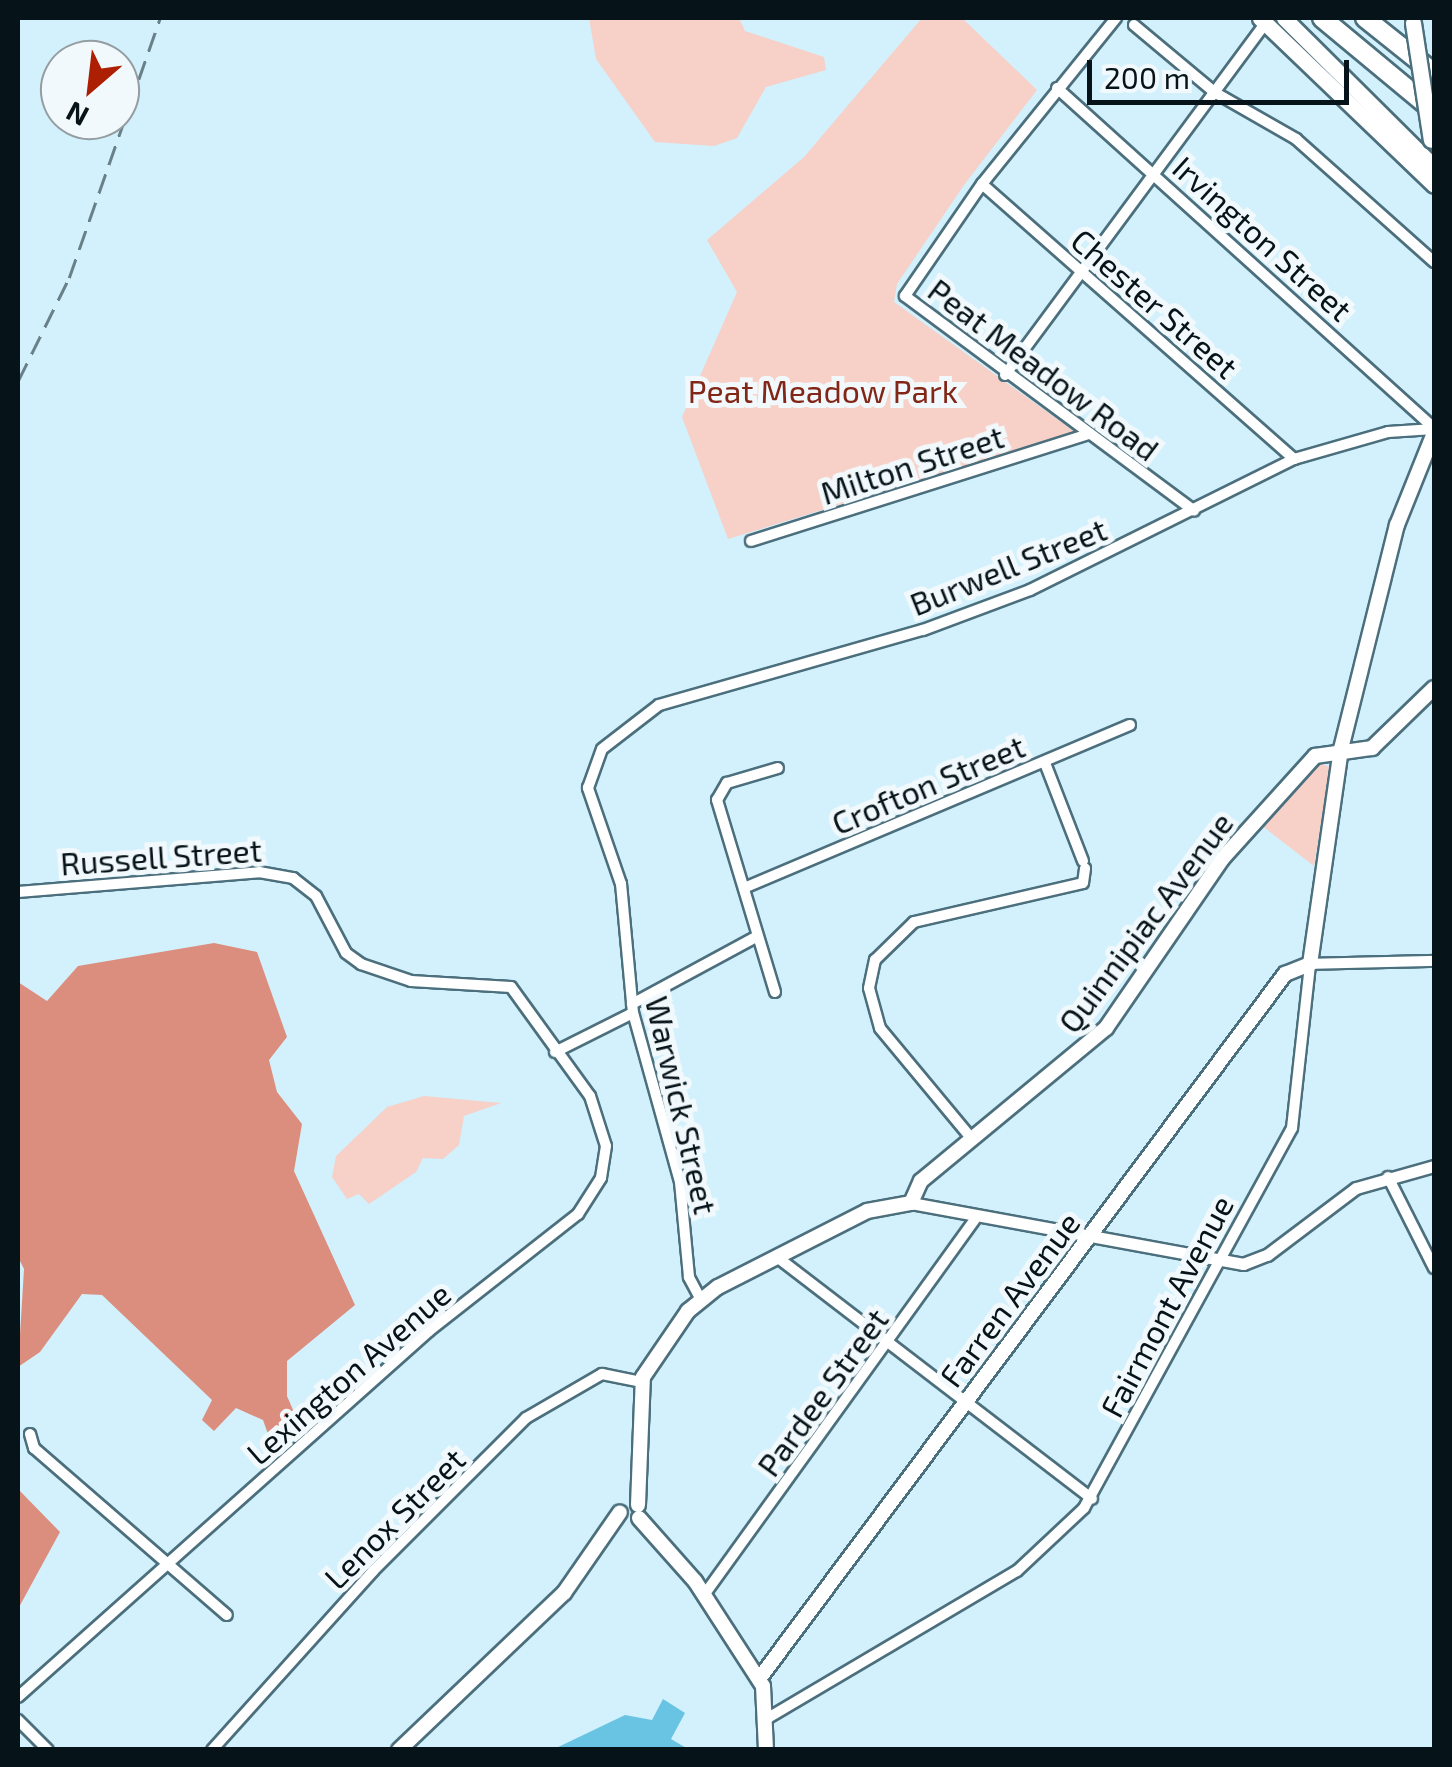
<!DOCTYPE html>
<html>
<head>
<meta charset="utf-8">
<style>
  body { margin:0 }
  #map { position:relative; width:1452px; height:1767px; overflow:hidden; background:#d2f1fc; font-family:"Exo 2",sans-serif }
  div>[style] { position:absolute }
  [style*='--x'] { left:calc(var(--x)*1px); top:calc(var(--y)*1px); width:calc(var(--w)*1px); rotate:calc(var(--a)*1deg) }
  .green>* { inset:0; background:#f7d0c7 }
  .forest>* { inset:0; background:#db8e7e }
  .water>* { inset:0; background:#69c4e4 }
  .roads { filter:drop-shadow(2px 0 #4c6f7d) drop-shadow(-2px 0 #4c6f7d) drop-shadow(0 2px #4c6f7d) drop-shadow(0 -2px #4c6f7d) }
  .minor>* { height:10px; margin:-5px; padding:0 5px; transform-origin:5px; border-radius:5px; background:#fff }
  .tertiary>* { height:11px; margin:-5.5px; padding:0 5.5px; transform-origin:5.5px; border-radius:5.5px; background:#fff }
  .secondary>* { height:14px; margin:-7px; padding:0 7px; transform-origin:7px; border-radius:7px; background:#fff }
  .primary>* { height:15px; margin:-7.5px; padding:0 7.5px; transform-origin:7.5px; border-radius:7.5px; background:#fff }
  .motorway>* { height:18px; margin:-9px; padding:0 9px; transform-origin:9px; border-radius:9px; background:#fff }
  .rail>* { height:2.5px; margin-top:-1.25px; transform-origin:0; background:repeating-linear-gradient(90deg,#6a8088 0 20px,transparent 0 30px) }
  .bridges { filter:drop-shadow(2px 0 #4c6f7d) drop-shadow(-2px 0 #4c6f7d) drop-shadow(0 2px #4c6f7d) drop-shadow(0 -2px #4c6f7d) }
  .primary-bridge>* { height:15px; margin:-7.5px; padding:0 7.5px; transform-origin:7.5px; border-radius:7.5px; background:#fff }
  span { translate:-50% -50%; white-space:nowrap; text-align:center; line-height:1.15; -webkit-text-stroke:10px #f2f9fc; paint-order:stroke }
  .street-label { font-size:32px; color:#061318 }
  .park-label { font-size:32px; color:#822717 }
  .frame { position:absolute; inset:0; border:20px solid #061318; pointer-events:none }
  .north { position:absolute; left:40px; top:40px; width:100px; height:100px; box-sizing:border-box; background:#f2f9fc; border:2px solid #949da1; border-radius:50%; rotate:208deg; font-size:28px; font-weight:700; line-height:40px; text-align:center; color:#061318 }
  .north::after { content:''; display:block; margin:auto; width:35px; height:45px; background:#ad1f03; clip-path:polygon(50% 0,100% 100%,50% 72%,0 100%) }
  .scale { position:absolute; left:1087px; top:60px; width:262px; height:45px; box-sizing:border-box; border:5px solid #061318; border-top:0; padding-left:12px; font-size:30px; line-height:35px; white-space:nowrap; color:#061318; -webkit-text-stroke:8px #f2f9fc; paint-order:stroke }
</style>
</head>
<body>
<div id="map">
  <div class="green">
    <div style="clip-path:polygon(589px 18px,739px 18px,745px 31px,824px 57px,826px 70px,766px 87px,737px 138px,714px 146px,655px 142px,596px 59px)"></div>
    <div style="clip-path:polygon(922px 18px,962px 18px,1037px 90px,964px 185px,897px 284px,894px 302px,1075px 432px,728px 539px,682px 417px,737px 292px,707px 240px,804px 157px)"></div>
    <div style="clip-path:polygon(1316px 762px,1330px 767px,1314px 866px,1261px 825px)"></div>
    <div style="clip-path:polygon(424px 1096px,501px 1103px,464px 1116px,459px 1145px,443px 1159px,423px 1158px,416px 1172px,369px 1204px,359px 1194px,347px 1199px,332px 1177px,336px 1156px,387px 1107px)"></div>
  </div>
  <div class="forest">
    <div style="clip-path:polygon(214px 943px,257px 952px,287px 1037px,269px 1060px,277px 1092px,302px 1124px,294px 1171px,355px 1305px,287px 1361px,287px 1396px,303px 1433px,275px 1454px,263px 1420px,236px 1408px,214px 1431px,202px 1420px,212px 1400px,102px 1295px,82px 1294px,40px 1352px,18px 1367px,24px 1269px,18px 1257px,18px 982px,47px 1001px,78px 966px)"></div>
    <div style="clip-path:polygon(18px 1489px,60px 1532px,18px 1609px)"></div>
  </div>
  <div class="water">
    <div style="clip-path:polygon(663px 1699px,685px 1713px,671px 1739px,688px 1749px,554px 1749px,625px 1715px,652px 1720px)"></div>
  </div>
  <div class="roads">
    <div class="minor">
      <div style="--x:1116;--y:18;--w:213;--a:128.9"></div>
      <div style="--x:982;--y:184;--w:136;--a:124.5"></div>
      <div style="--x:905;--y:296;--w:360;--a:36.6"></div>
      <div style="--x:1134;--y:25;--w:104;--a:39.9"></div>
      <div style="--x:1214;--y:92;--w:95;--a:29.8"></div>
      <div style="--x:1296;--y:139;--w:185;--a:41.7"></div>
      <div style="--x:1057;--y:88;--w:508;--a:42.05"></div>
      <div style="--x:982;--y:184;--w:416;--a:41.4"></div>
      <div style="--x:1005;--y:375;--w:438;--a:-53.5"></div>
      <div style="--x:751;--y:541;--w:355;--a:-17.6"></div>
      <div style="--x:1045;--y:763;--w:105;--a:68.8"></div>
      <div style="--x:744;--y:888;--w:419;--a:-22.9"></div>
      <div style="--x:18;--y:892;--w:242;--a:-4.7"></div>
      <div style="--x:259;--y:872;--w:35;--a:10"></div>
      <div style="--x:293;--y:878;--w:29;--a:38"></div>
      <div style="--x:316;--y:896;--w:64;--a:62.2"></div>
      <div style="--x:346;--y:953;--w:19;--a:36"></div>
      <div style="--x:361;--y:964;--w:53;--a:18.8"></div>
      <div style="--x:411;--y:981;--w:100;--a:3.4"></div>
      <div style="--x:511;--y:987;--w:135;--a:54.1"></div>
      <div style="--x:590;--y:1096;--w:52;--a:72.3"></div>
      <div style="--x:606;--y:1146;--w:32;--a:99"></div>
      <div style="--x:601;--y:1178;--w:43;--a:122.6"></div>
      <div style="--x:578;--y:1214;--w:189;--a:141.9"></div>
      <div style="--x:429;--y:1331;--w:550;--a:138.31"></div>
      <div style="--x:775;--y:992;--w:201;--a:-106.8"></div>
      <div style="--x:717;--y:800;--w:20;--a:-60"></div>
      <div style="--x:727;--y:783;--w:53;--a:-16.4"></div>
      <div style="--x:632;--y:1004;--w:139;--a:-28.4"></div>
      <div style="--x:555;--y:1052;--w:87;--a:-26.6"></div>
      <div style="--x:972;--y:1139;--w:144;--a:-129.7"></div>
      <div style="--x:880;--y:1028;--w:41;--a:-105.4"></div>
      <div style="--x:869;--y:988;--w:29;--a:-78"></div>
      <div style="--x:875;--y:960;--w:54;--a:-44.3"></div>
      <div style="--x:914;--y:922;--w:173;--a:-13"></div>
      <div style="--x:1083;--y:883;--w:15;--a:-82"></div>
      <div style="--x:1388;--y:1177;--w:102;--a:63.2"></div>
      <div style="--x:777;--y:1257;--w:397;--a:37.5"></div>
      <div style="--x:700;--y:1298;--w:24;--a:-118"></div>
      <div style="--x:689;--y:1277;--w:95;--a:-95.4"></div>
      <div style="--x:680;--y:1182;--w:175;--a:-105.5"></div>
      <div style="--x:633;--y:1013;--w:130;--a:-95.3"></div>
      <div style="--x:621;--y:884;--w:102;--a:-109"></div>
      <div style="--x:588;--y:788;--w:41;--a:-70.3"></div>
      <div style="--x:602;--y:749;--w:72;--a:-37.7"></div>
      <div style="--x:659;--y:705;--w:274;--a:-15.9"></div>
      <div style="--x:923;--y:630;--w:114;--a:-20.5"></div>
      <div style="--x:1030;--y:590;--w:295;--a:-26.4"></div>
      <div style="--x:1294;--y:459;--w:98;--a:-16"></div>
      <div style="--x:1388;--y:432;--w:46;--a:-3.7"></div>
      <div style="--x:30;--y:1434;--w:15;--a:74"></div>
      <div style="--x:34;--y:1448;--w:255;--a:40.9"></div>
      <div style="--x:704;--y:1595;--w:467;--a:-54.2"></div>
      <div style="--x:768;--y:1718;--w:289;--a:-30.6"></div>
      <div style="--x:1017;--y:1571;--w:92;--a:-43.2"></div>
      <div style="--x:1084;--y:1508;--w:433;--a:-61.3"></div>
      <div style="--x:1292;--y:1128;--w:165;--a:-83.7"></div>
      <div style="--x:1310;--y:964;--w:124;--a:-1.4"></div>
      <div style="--x:18;--y:1720;--w:42;--a:45"></div>
      <div style="--x:212;--y:1750;--w:241;--a:-48"></div>
      <div style="--x:373;--y:1571;--w:216;--a:-45"></div>
      <div style="--x:526;--y:1418;--w:88;--a:-30.1"></div>
      <div style="--x:602;--y:1374;--w:41;--a:11.3"></div>
    </div>
    <div class="tertiary">
      <div style="--x:911;--y:1203;--w:338;--a:10.4"></div>
      <div style="--x:1243;--y:1264;--w:26;--a:-21"></div>
      <div style="--x:1267;--y:1255;--w:111;--a:-37"></div>
      <div style="--x:1356;--y:1188;--w:81;--a:-15.8"></div>
    </div>
    <div class="secondary">
      <div style="--x:638;--y:1505;--w:128;--a:-87.8"></div>
      <div style="--x:643;--y:1377;--w:80;--a:-55.7"></div>
      <div style="--x:688;--y:1311;--w:38;--a:-39"></div>
      <div style="--x:718;--y:1287;--w:167;--a:-27"></div>
      <div style="--x:867;--y:1211;--w:45;--a:-10.3"></div>
      <div style="--x:911;--y:1203;--w:24;--a:-66"></div>
      <div style="--x:921;--y:1181;--w:240;--a:-39.6"></div>
      <div style="--x:1106;--y:1028;--w:205;--a:-55.5"></div>
      <div style="--x:1222;--y:859;--w:139;--a:-47.9"></div>
      <div style="--x:1315;--y:756;--w:58;--a:-8"></div>
      <div style="--x:1372;--y:748;--w:86;--a:-44.1"></div>
      <div style="--x:639;--y:1518;--w:84;--a:48.4"></div>
      <div style="--x:695;--y:1581;--w:125;--a:57.1"></div>
      <div style="--x:763;--y:1686;--w:64;--a:87.3"></div>
      <div style="--x:759;--y:1679;--w:880;--a:-53.27"></div>
      <div style="--x:1285;--y:974;--w:27;--a:-22"></div>
      <div style="--x:1310;--y:964;--w:217;--a:-81.8"></div>
      <div style="--x:1341;--y:749;--w:231;--a:-76"></div>
      <div style="--x:1397;--y:525;--w:99;--a:-68.1"></div>
      <div style="--x:399;--y:1750;--w:228;--a:-43.6"></div>
      <div style="--x:564;--y:1593;--w:98;--a:-55.3"></div>
    </div>
    <div class="primary">
      <div style="--x:1260;--y:18;--w:241;--a:43.8"></div>
      <div style="--x:1284;--y:18;--w:211;--a:44.8"></div>
    </div>
    <div class="motorway">
      <div style="--x:1322;--y:18;--w:146;--a:39.7"></div>
      <div style="--x:1365;--y:18;--w:88;--a:38.6"></div>
    </div>
  </div>
  <div class="rail">
    <div style="--x:18;--y:381;--w:115;--a:-63.7"></div>
    <div style="--x:69;--y:278;--w:275;--a:-70.7"></div>
  </div>
  <div class="bridges">
    <div class="primary-bridge">
      <div style="--x:1413;--y:23;--w:118;--a:81.3"></div>
    </div>
  </div>
  <div class="street-label">
    <span style="left:1263px;top:238px;rotate:42deg">Irvington Street</span>
    <span style="left:1155px;top:303px;rotate:41deg">Chester Street</span>
    <span style="left:1044px;top:369px;rotate:37deg">Peat Meadow Road</span>
    <span style="left:912px;top:464px;rotate:-18deg">Milton Street</span>
    <span style="left:1008px;top:566px;rotate:-22deg">Burwell Street</span>
    <span style="left:928px;top:784px;rotate:-23deg">Crofton Street</span>
    <span style="left:161px;top:856px;rotate:-4deg">Russell Street</span>
    <span style="left:1145px;top:922px;rotate:-53deg">Quinnipiac Avenue</span>
    <span style="left:682px;top:1105px;rotate:77deg">Warwick Street</span>
    <span style="left:1009px;top:1299px;rotate:-53deg">Farren Avenue</span>
    <span style="left:1166px;top:1306px;rotate:-62deg">Fairmont Avenue</span>
    <span style="left:348px;top:1373px;rotate:-41deg">Lexington Avenue</span>
    <span style="left:822px;top:1392px;rotate:-54deg">Pardee Street</span>
    <span style="left:394px;top:1518px;rotate:-45deg">Lenox Street</span>
  </div>
  <div class="park-label">
    <span style="left:823px;top:390px">Peat Meadow Park</span>
  </div>
  <div class="frame"></div>
  <div class="north">N</div>
  <div class="scale">200 m</div>
</div>
</body>
</html>
